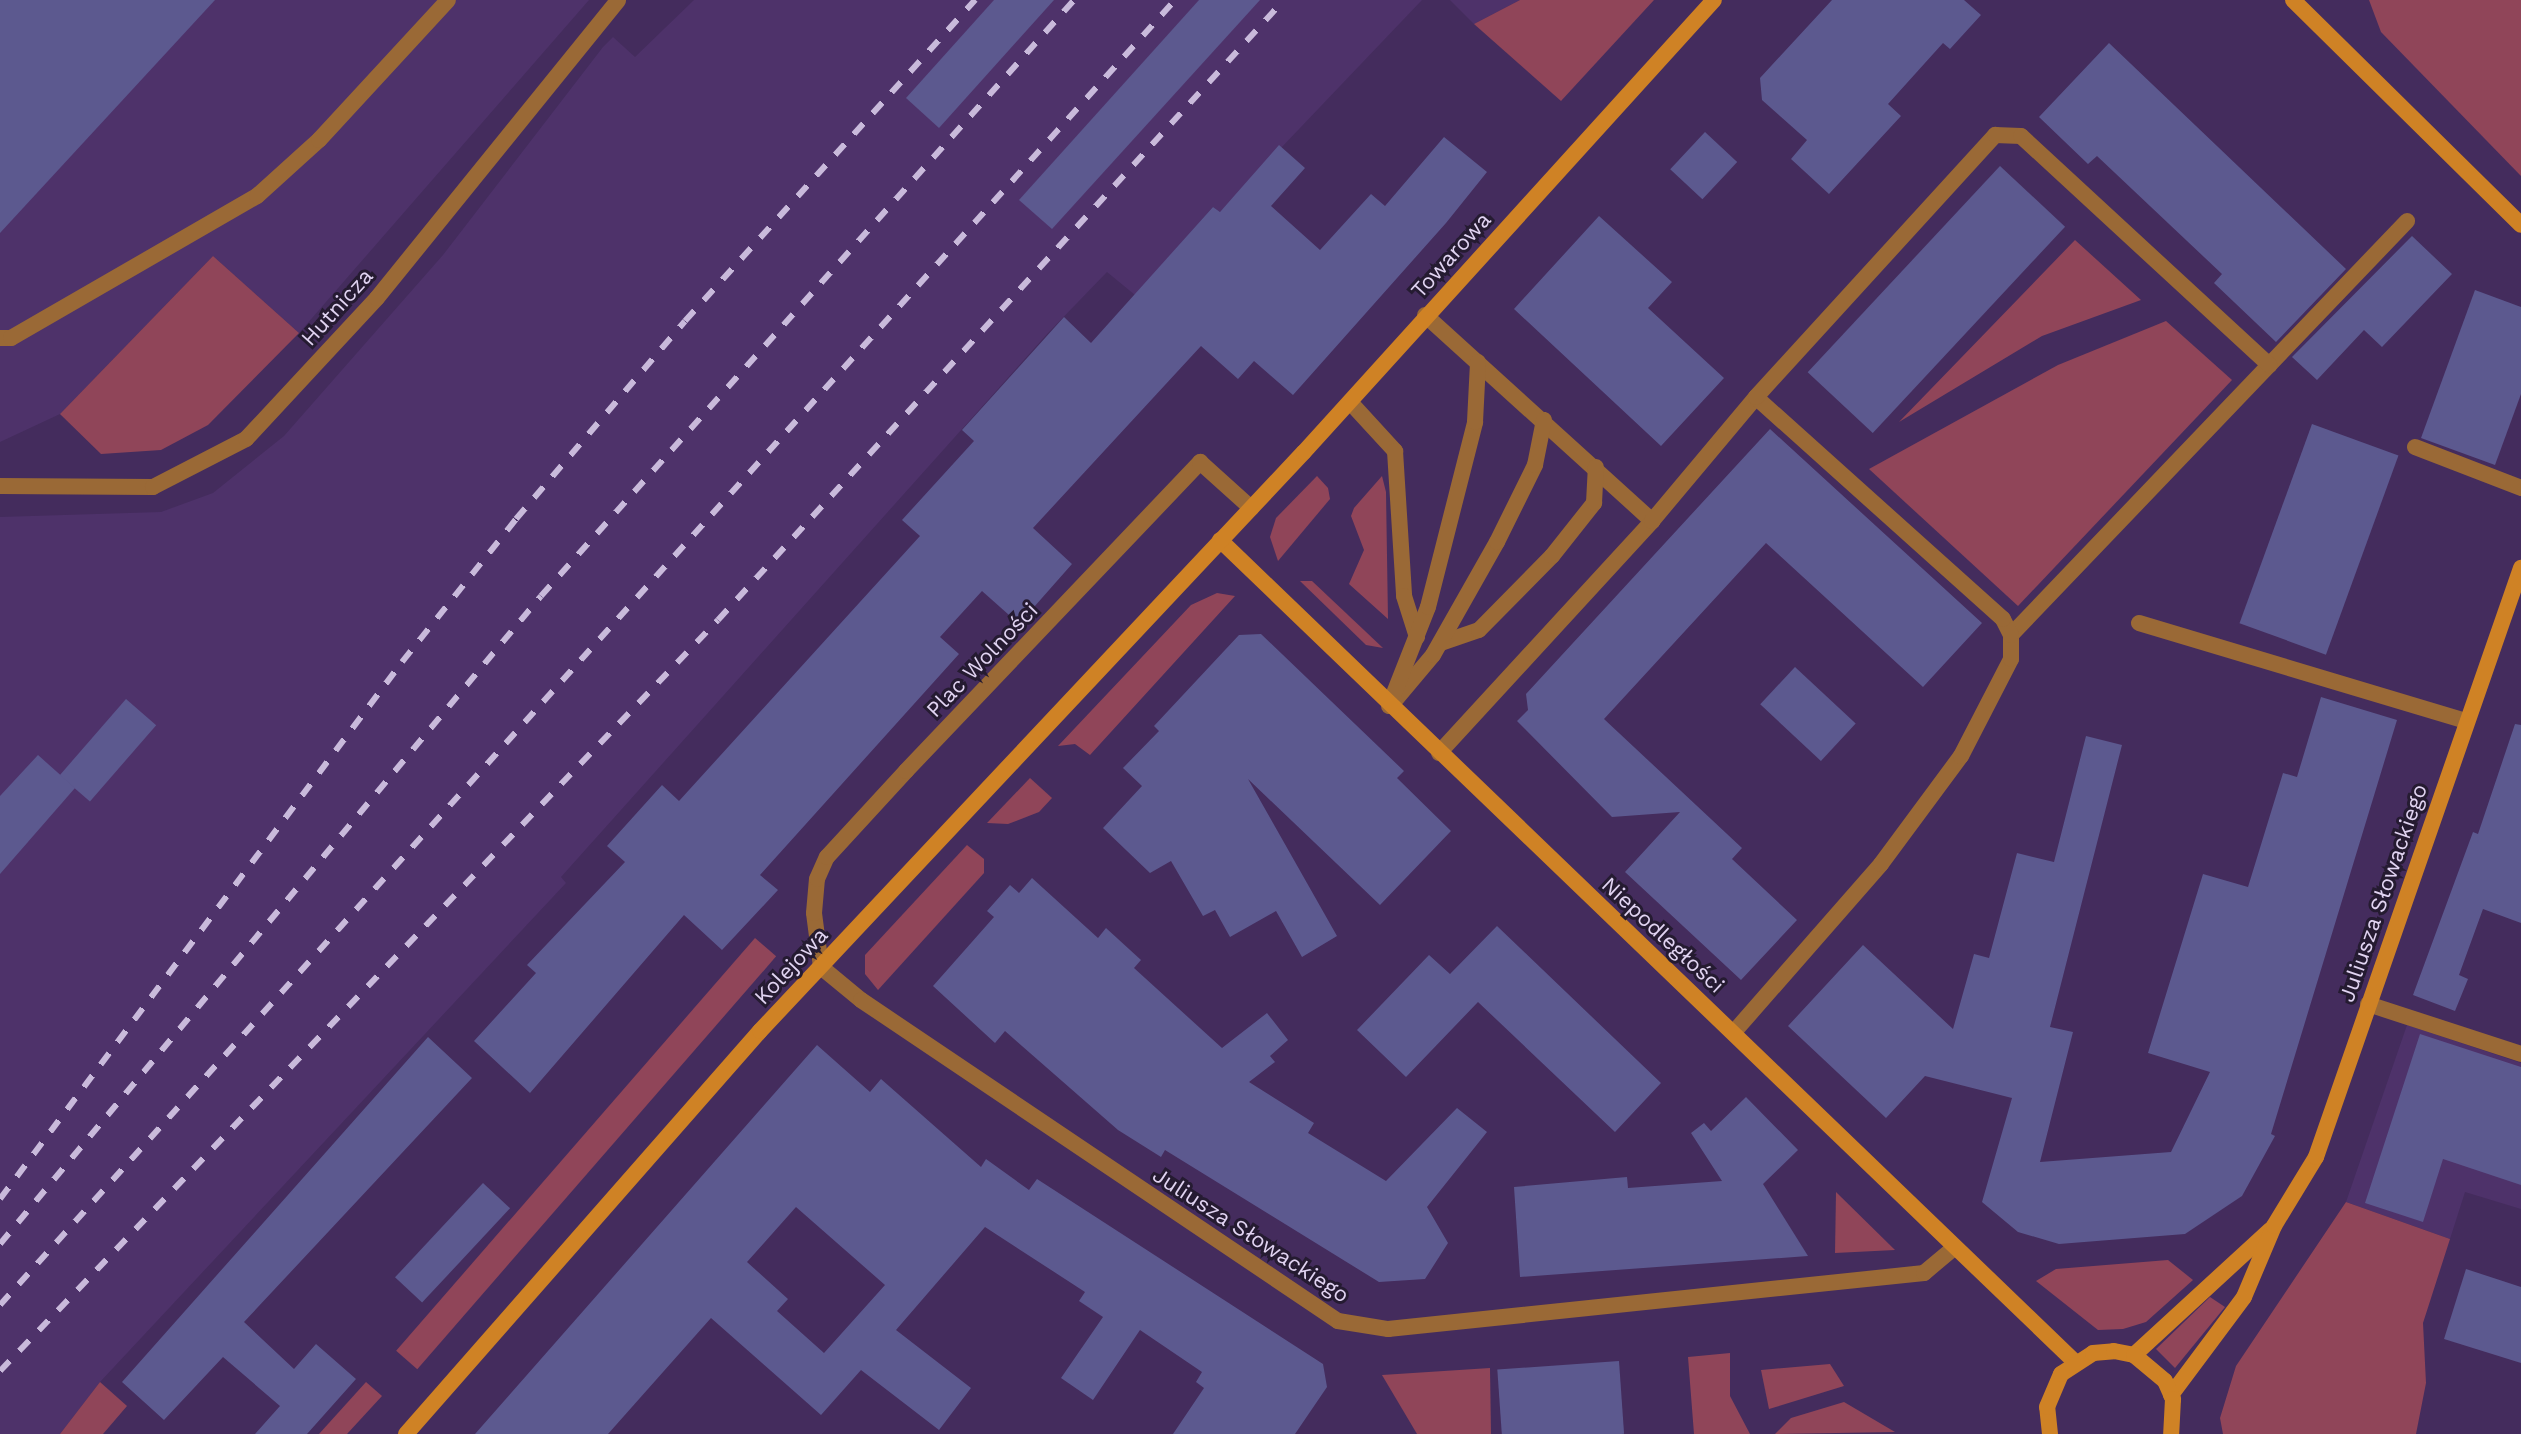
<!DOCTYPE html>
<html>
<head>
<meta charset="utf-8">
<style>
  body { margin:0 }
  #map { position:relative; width:2521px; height:1434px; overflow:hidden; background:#442c5d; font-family:"Work Sans",sans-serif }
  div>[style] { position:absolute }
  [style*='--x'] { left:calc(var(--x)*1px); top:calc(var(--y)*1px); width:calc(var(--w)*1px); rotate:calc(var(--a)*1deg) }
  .built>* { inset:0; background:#4e326a }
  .green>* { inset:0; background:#904559; transform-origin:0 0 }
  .building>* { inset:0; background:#5c598f; transform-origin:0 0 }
  .lane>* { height:16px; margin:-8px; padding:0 8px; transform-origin:8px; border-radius:8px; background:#9a6936 }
  .street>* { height:16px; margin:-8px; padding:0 8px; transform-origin:8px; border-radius:8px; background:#9a6936 }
  .secondary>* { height:16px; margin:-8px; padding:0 8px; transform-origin:8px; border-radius:8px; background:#cf8225 }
  .rail>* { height:6px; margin-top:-3px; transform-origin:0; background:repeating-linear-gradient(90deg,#c9badb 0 14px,transparent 0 28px) }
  span { translate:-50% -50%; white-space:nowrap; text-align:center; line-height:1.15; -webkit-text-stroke:6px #251b31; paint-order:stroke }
  .street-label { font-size:22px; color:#e1d4f2 }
</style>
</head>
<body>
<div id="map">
  <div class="built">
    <div style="clip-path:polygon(0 0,589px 0,299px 333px,213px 256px,60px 414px,0 442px)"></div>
    <div style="clip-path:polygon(694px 0,1422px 0,1220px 212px,1213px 207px,1135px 295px,1107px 272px,1048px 333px,561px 877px,566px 883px,100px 1382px,60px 1434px,0 1434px,0 517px,161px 512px,213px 493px,284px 436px,443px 255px,603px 47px,613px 37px,635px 57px)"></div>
    <div style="clip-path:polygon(1450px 0,1520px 0,1474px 24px)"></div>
    <div style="clip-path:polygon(2407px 1025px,2521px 1063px,2521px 1209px,2465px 1192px,2450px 1239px,2346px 1202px)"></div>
  </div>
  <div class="green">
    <div style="clip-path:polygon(1520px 0,1654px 0,1561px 101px,1474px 24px)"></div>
    <div style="clip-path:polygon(2369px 0,2521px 0,2521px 176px,2381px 32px)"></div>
    <div style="clip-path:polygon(2075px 240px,2141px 300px,2042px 336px,1899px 422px)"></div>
    <div style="clip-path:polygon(213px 256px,299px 333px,208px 425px,161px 450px,101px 454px,60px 414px)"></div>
    <div style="clip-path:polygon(2166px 321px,2232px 380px,2018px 606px,1869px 469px,2058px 365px)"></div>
    <div style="clip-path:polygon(1317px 476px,1328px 488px,1330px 499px,1278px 561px,1270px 537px,1276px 518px)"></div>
    <div style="clip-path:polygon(1382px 476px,1386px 492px,1388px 619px,1349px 584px,1364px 550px,1351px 516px,1354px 508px)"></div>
    <div style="clip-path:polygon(1300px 581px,1312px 581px,1383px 648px,1366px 645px)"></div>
    <div style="clip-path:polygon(1217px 593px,1235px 596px,1090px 755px,1075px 744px,1058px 746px,1191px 605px)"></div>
    <div style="clip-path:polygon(1030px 778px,1052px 798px,1039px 812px,1008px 824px,987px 823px)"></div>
    <div style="clip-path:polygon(967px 845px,984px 859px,984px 873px,878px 990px,865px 974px,865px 955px)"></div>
    <div style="left:755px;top:938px;width:28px;height:547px;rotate:41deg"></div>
    <div style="clip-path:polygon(1836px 1192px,1895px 1250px,1835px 1253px)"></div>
    <div style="clip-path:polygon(2346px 1202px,2450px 1239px,2423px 1323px,2426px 1383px,2416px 1434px,2223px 1434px,2220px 1418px,2236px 1366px)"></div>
    <div style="clip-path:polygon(2168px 1260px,2193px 1280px,2146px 1322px,2123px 1329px,2098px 1330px,2036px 1281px,2056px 1269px)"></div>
    <div style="clip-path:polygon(2210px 1297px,2225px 1307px,2175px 1368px,2156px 1349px)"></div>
    <div style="clip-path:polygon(1730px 1353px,1730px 1396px,1750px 1434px,1694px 1434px,1688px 1357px)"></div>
    <div style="clip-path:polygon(1830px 1364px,1844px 1386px,1769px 1409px,1761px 1370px)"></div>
    <div style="clip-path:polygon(1490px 1368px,1491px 1434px,1417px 1434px,1382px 1375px)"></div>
    <div style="clip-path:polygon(100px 1382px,127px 1406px,103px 1434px,60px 1434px)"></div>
    <div style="clip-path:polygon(366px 1382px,382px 1396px,347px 1434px,319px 1434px)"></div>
    <div style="clip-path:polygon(1844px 1402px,1895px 1432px,1775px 1434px,1791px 1418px)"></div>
  </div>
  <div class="building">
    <div style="clip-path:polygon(0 0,215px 0,0 233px)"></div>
    <div style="clip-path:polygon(994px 0,1054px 0,939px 128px,906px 98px)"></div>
    <div style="clip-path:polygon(1199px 0,1260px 0,1052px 229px,1019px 200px)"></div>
    <div style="clip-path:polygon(1832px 0,1964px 0,1981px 15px,1950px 49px,1943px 43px,1888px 104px,1901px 116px,1829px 194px,1791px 159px,1807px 140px,1762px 100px,1760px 78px)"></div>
    <div style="clip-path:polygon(2109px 43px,2346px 269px,2276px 342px,2214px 283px,2222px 274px,2097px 156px,2088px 164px,2039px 117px)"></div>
    <div style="left:1705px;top:132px;width:44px;height:51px;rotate:43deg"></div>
    <div style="clip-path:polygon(1444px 137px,1487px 172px,1446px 223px,1293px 395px,1254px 361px,1238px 379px,1201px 346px,1033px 528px,1072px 564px,1019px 624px,982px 591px,940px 637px,959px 654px,760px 875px,778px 890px,722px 950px,684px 915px,530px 1093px,474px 1041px,536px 973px,527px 965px,625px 862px,607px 846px,662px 785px,679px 801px,920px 536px,902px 520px,974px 441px,962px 430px,1064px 317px,1091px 343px,1213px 207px,1220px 212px,1279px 145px,1305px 168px,1271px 206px,1320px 250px,1371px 194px,1385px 206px)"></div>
    <div style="left:2000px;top:166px;width:89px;height:282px;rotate:43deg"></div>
    <div style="clip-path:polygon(1599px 216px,1672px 282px,1648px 308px,1724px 378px,1661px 446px,1514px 309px)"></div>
    <div style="clip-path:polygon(2412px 236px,2452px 274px,2382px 347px,2364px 330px,2317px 380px,2292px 357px)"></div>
    <div style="clip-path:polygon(2475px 290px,2521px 307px,2521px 394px,2495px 465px,2421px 438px)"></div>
    <div style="left:2312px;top:424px;width:92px;height:212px;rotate:20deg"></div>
    <div style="clip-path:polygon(1770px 429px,1982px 623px,1923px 687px,1766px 543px,1604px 719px,1742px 848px,1732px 859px,1797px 920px,1741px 980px,1625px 872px,1680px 812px,1612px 817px,1517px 721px,1528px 710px,1526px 694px)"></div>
    <div style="clip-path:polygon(1261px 634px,1404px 771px,1397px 778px,1451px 831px,1380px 905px,1248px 779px,1337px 936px,1302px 957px,1276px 911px,1230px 937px,1215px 910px,1203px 916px,1171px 861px,1150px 873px,1103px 828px,1142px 786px,1123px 768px,1159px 731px,1154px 726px,1239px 635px)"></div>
    <div style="left:1795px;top:667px;width:83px;height:51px;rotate:43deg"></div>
    <div style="clip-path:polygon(2321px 697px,2397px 720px,2271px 1134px,2275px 1136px,2242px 1196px,2185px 1234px,2059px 1244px,2018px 1232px,1982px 1202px,2012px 1098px,1925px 1076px,1886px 1118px,1788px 1026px,1863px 945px,1953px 1029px,1974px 954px,1989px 958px,2017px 853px,2054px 862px,2086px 736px,2122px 745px,2050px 1027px,2073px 1032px,2040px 1162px,2171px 1152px,2210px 1072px,2148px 1053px,2203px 874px,2248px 887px,2283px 773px,2297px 777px)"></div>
    <div style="left:126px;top:699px;width:40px;height:101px;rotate:41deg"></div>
    <div style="clip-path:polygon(2515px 724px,2521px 725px,2521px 923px,2483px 909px,2459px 975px,2468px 979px,2455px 1011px,2413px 995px,2473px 832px,2478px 834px)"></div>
    <div style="clip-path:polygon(38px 755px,75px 788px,0 874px,0 796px)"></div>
    <div style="clip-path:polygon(1032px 878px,1098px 938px,1106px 928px,1141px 960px,1134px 968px,1222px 1048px,1267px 1013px,1288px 1040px,1270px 1056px,1275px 1062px,1249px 1082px,1314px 1123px,1308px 1133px,1386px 1181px,1457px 1108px,1487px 1132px,1427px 1207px,1448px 1243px,1425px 1279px,1379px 1282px,1165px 1150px,1161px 1157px,1118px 1130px,1005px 1031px,995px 1043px,933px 986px,994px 917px,987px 911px,1010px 885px,1019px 893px)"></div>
    <div style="clip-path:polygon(1497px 926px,1661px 1083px,1615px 1132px,1478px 1002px,1406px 1077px,1357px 1030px,1429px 955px,1450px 974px)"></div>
    <div style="clip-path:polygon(2420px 1034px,2521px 1067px,2521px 1185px,2443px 1159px,2423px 1222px,2365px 1203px)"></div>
    <div style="clip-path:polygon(428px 1037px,472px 1078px,244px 1322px,294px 1369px,316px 1344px,356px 1379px,307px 1434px,255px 1434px,280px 1406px,223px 1357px,164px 1420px,122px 1382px)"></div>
    <div style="clip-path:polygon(evenodd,817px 1045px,870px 1092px,881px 1079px,981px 1167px,986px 1159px,1029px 1190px,1037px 1179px,1323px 1364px,1327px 1387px,1295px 1434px,1173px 1434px,1204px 1388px,1196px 1382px,1202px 1372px,1140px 1330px,1093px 1400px,1061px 1378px,1103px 1317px,1079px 1301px,1085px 1292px,985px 1227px,896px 1330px,971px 1388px,939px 1430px,861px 1370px,821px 1415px,711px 1318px,608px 1434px,475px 1434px,817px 1045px,796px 1207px,885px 1285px,824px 1353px,777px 1311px,788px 1299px,747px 1262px,796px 1207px)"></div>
    <div style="clip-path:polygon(1746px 1097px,1798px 1150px,1763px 1184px,1808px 1256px,1520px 1277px,1514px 1187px,1627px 1177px,1628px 1188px,1722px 1181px,1691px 1133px,1704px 1123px,1711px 1131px)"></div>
    <div style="left:483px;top:1183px;width:37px;height:129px;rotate:43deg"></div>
    <div style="clip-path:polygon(2466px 1269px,2521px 1287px,2521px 1363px,2444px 1339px)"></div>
    <div style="left:1619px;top:1361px;width:73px;height:122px;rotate:86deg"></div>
  </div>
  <div class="lane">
    <div style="--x:1425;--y:315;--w:307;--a:42.2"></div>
    <div style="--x:0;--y:338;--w:11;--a:0"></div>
    <div style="--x:11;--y:338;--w:284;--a:-30"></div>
    <div style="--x:257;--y:196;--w:84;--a:-42.1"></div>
    <div style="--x:319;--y:140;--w:190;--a:-47.3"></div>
    <div style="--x:1350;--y:402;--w:67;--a:47.4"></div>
    <div style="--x:1395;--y:451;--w:145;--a:86.4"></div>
    <div style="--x:1404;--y:596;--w:43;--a:72.4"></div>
    <div style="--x:2415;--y:447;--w:114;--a:21.1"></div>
    <div style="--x:0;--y:486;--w:153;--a:0.4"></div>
    <div style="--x:153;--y:487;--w:105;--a:-27.3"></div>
    <div style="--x:246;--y:439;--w:192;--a:-47.1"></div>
    <div style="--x:377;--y:298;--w:383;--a:-51"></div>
    <div style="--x:2139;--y:623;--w:340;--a:16.7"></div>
    <div style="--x:2011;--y:635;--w:573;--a:-46.27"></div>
    <div style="--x:1441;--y:643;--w:40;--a:-18.9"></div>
    <div style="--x:1479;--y:630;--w:104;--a:-45.4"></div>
    <div style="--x:1552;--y:556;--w:68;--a:-51.6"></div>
    <div style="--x:1594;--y:503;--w:36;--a:-87"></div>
    <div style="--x:1396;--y:699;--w:57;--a:-49.9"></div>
    <div style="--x:1433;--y:655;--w:130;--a:-60.5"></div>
    <div style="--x:1497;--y:542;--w:86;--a:-63.7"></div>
    <div style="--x:1535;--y:465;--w:46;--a:-78.7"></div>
    <div style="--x:1389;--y:706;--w:106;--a:-68.5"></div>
    <div style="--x:1428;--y:607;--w:191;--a:-75.7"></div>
    <div style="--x:1475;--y:422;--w:60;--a:-87.1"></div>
    <div style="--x:1439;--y:753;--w:315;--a:-47.4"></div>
    <div style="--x:1652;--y:521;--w:162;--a:-50"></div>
    <div style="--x:821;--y:967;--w:54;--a:-97.4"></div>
    <div style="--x:814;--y:913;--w:34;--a:-85"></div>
    <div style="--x:817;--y:879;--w:24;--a:-66"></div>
    <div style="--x:827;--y:857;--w:117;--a:-47.4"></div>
    <div style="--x:906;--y:771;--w:427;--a:-46.4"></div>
    <div style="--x:1200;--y:462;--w:69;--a:42"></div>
    <div style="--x:2368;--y:1004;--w:161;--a:18.1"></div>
    <div style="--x:1734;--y:1032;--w:223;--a:-48.8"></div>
    <div style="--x:1881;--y:864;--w:134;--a:-53.5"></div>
    <div style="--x:1961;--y:756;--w:109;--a:-62.7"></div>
    <div style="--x:2011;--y:659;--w:24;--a:-90"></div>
    <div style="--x:2011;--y:635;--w:18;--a:-117"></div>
    <div style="--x:2003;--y:619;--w:332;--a:-138.1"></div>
    <div style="--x:1756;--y:397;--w:355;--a:-47.6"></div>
    <div style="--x:1995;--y:135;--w:26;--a:2"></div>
    <div style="--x:2021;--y:136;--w:338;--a:42.7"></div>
  </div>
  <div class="street">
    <div style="--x:821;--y:967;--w:52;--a:39.5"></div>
    <div style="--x:861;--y:1000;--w:575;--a:33.94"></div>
    <div style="--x:1338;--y:1321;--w:51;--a:9.1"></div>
    <div style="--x:1388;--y:1329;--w:539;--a:-5.96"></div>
    <div style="--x:1924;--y:1273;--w:38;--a:-40"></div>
  </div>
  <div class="secondary">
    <div style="--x:2293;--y:0;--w:320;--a:44.6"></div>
    <div style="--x:1220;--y:540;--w:1186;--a:43.87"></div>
    <div style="--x:2134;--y:1355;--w:185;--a:-42.6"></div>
    <div style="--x:2171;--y:1395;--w:122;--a:-53.3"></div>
    <div style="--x:2244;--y:1297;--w:77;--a:-67.1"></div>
    <div style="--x:2274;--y:1226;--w:81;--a:-58.7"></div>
    <div style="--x:2316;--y:1157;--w:624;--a:-70.81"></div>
    <div style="--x:406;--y:1434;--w:536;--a:-48.7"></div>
    <div style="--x:760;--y:1031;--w:794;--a:-46.79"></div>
    <div style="--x:1304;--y:452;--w:610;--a:-47.79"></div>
    <div style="--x:2050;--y:1434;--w:27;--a:-96"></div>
    <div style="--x:2047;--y:1407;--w:36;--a:-67"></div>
    <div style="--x:2061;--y:1374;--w:38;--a:-33"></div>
    <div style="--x:2093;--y:1353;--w:21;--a:-5"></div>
    <div style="--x:2114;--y:1351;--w:20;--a:11"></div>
    <div style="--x:2134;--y:1355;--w:40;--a:40"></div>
    <div style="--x:2165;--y:1381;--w:20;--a:66"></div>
    <div style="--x:2173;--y:1399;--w:35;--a:93"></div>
  </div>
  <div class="rail">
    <div style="--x:0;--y:1199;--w:671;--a:-53.18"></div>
    <div style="--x:402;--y:662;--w:183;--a:-51.4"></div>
    <div style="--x:516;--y:519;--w:260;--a:-49.5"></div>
    <div style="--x:685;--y:321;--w:433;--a:-47.9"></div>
    <div style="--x:0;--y:1244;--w:844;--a:-50.14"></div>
    <div style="--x:541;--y:596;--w:800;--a:-48.19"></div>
    <div style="--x:0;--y:1305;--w:1756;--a:-48"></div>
    <div style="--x:0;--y:1371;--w:1039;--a:-46.29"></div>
    <div style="--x:718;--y:620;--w:839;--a:-47.61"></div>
  </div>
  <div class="street-label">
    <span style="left:1451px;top:255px;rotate:-48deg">Towarowa</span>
    <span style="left:337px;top:307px;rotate:-48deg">Hutnicza</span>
    <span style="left:982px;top:660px;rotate:-46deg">Plac Wolności</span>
    <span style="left:2383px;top:893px;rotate:-71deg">Juliusza Słowackiego</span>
    <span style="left:1663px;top:935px;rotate:43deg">Niepodległości</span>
    <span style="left:791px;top:966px;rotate:-47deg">Kolejowa</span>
    <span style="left:1251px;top:1235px;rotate:33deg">Juliusza Słowackiego</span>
  </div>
</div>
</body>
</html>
